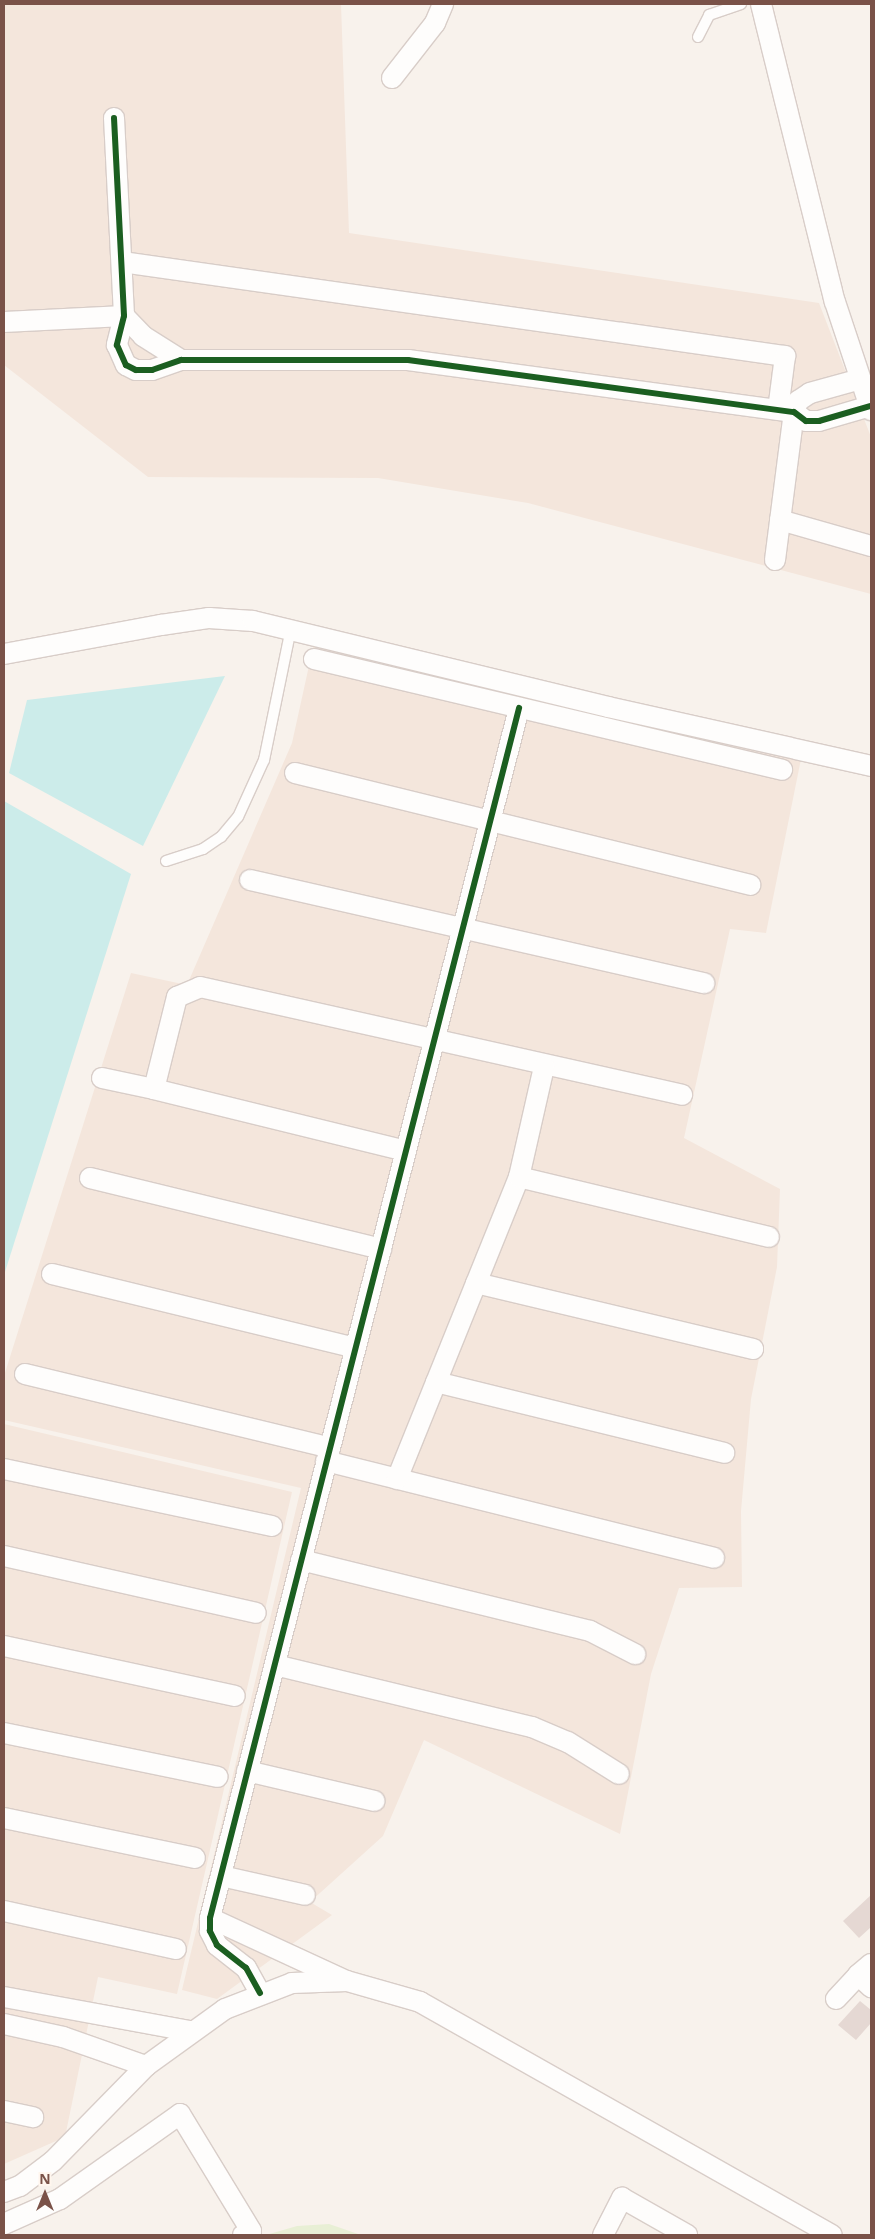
<!DOCTYPE html>
<html>
<head>
<meta charset="utf-8">
<style>
  body { margin:0 }
  #map { position:relative; width:875px; height:2239px; overflow:hidden; background:#f8f2ec; font-family:"Open Sans",sans-serif }
  div>[style] { position:absolute }
  [style*='--x'] { left:calc(var(--x)*1px); top:calc(var(--y)*1px); width:calc(var(--w)*1px); rotate:calc(var(--a)*1deg) }
  .residential>* { inset:0; background:#f4e6dc }
  .green>* { inset:0; background:#e8efd5 }
  .water>* { inset:0; background:#ccecea }
  .building>* { inset:0; background:#e5d8d3 }
  .roads { filter:drop-shadow(1px 0 #d8cdc8) drop-shadow(-1px 0 #d8cdc8) drop-shadow(0 1px #d8cdc8) drop-shadow(0 -1px #d8cdc8) }
  .lane>* { height:10px; margin:-5px; padding:0 5px; transform-origin:5px; border-radius:5px; background:#fefdfc }
  .street>* { height:20px; margin:-10px; padding:0 10px; transform-origin:10px; border-radius:10px; background:#fefdfc }
  .cycleway>* { height:6px; margin:-3px; padding:0 3px; transform-origin:3px; border-radius:3px; background:#1b5e20 }
  span { translate:-50% -50%; white-space:nowrap; text-align:center; line-height:1.15; -webkit-text-stroke:5px #fff6ee; paint-order:stroke }
  .frame { position:absolute; inset:0; border:5px solid #7a5248; pointer-events:none }
  .north { position:absolute; left:20px; top:2169px; width:50px; height:50px; -webkit-text-stroke:4px #fff6ee; paint-order:stroke; rotate:0deg; font-size:14px; font-weight:700; line-height:20px; text-align:center; color:#7a5248 }
  .north::after { content:''; display:block; margin:auto; width:18px; height:22px; background:#7a5248; clip-path:polygon(50% 0,100% 100%,50% 72%,0 100%) }
</style>
</head>
<body>
<div id="map">
  <div class="residential">
    <div style="clip-path:polygon(4px 4px,341px 4px,349px 233px,819px 303px,871px 437px,871px 594px,528px 503px,378px 478px,148px 477px,4px 365px)"></div>
    <div style="clip-path:polygon(314px 643px,801px 759px,766px 933px,730px 929px,684px 1138px,780px 1189px,777px 1267px,751px 1399px,741px 1511px,742px 1587px,679px 1588px,651px 1674px,620px 1834px,424px 1740px,383px 1836px,310px 1902px,332px 1915px,217px 1999px,182px 1990px,301px 1488px,4px 1420px,4px 1376px,131px 973px,187px 985px,292px 743px)"></div>
    <div style="clip-path:polygon(4px 1424px,292px 1492px,177px 1994px,98px 1977px,65px 2137px,4px 2164px)"></div>
  </div>
  <div class="green">
    <div style="clip-path:polygon(329px 2224px,361px 2235px,266px 2235px,297px 2226px)"></div>
  </div>
  <div class="water">
    <div style="clip-path:polygon(225px 676px,143px 846px,9px 773px,27px 700px)"></div>
    <div style="clip-path:polygon(4px 801px,131px 874px,4px 1275px)"></div>
  </div>
  <div class="building">
    <div style="clip-path:polygon(871px 1895px,871px 1927px,859px 1938px,843px 1921px)"></div>
    <div style="clip-path:polygon(860px 2001px,871px 2010px,871px 2023px,856px 2040px,838px 2025px)"></div>
  </div>
  <div class="roads">
    <div class="lane">
      <div style="--x:698;--y:37;--w:25;--a:-63"></div>
      <div style="--x:709;--y:15;--w:34;--a:-19"></div>
      <div style="--x:166;--y:861;--w:39;--a:-18"></div>
      <div style="--x:203;--y:849;--w:22;--a:-34"></div>
      <div style="--x:221;--y:837;--w:26;--a:-50"></div>
      <div style="--x:238;--y:817;--w:63;--a:-65.5"></div>
      <div style="--x:264;--y:760;--w:135;--a:-78.4"></div>
    </div>
    <div class="street">
      <div style="--x:761;--y:4;--w:307;--a:76.1"></div>
      <div style="--x:835;--y:302;--w:114;--a:71.6"></div>
      <div style="--x:392;--y:78;--w:70;--a:-52"></div>
      <div style="--x:435;--y:23;--w:21;--a:-67"></div>
      <div style="--x:114;--y:118;--w:198;--a:87.1"></div>
      <div style="--x:124;--y:316;--w:30;--a:104"></div>
      <div style="--x:117;--y:345;--w:22;--a:66"></div>
      <div style="--x:126;--y:365;--w:11;--a:27"></div>
      <div style="--x:136;--y:370;--w:16;--a:0"></div>
      <div style="--x:152;--y:370;--w:31;--a:-19"></div>
      <div style="--x:181;--y:360;--w:227;--a:0"></div>
      <div style="--x:408;--y:360;--w:389;--a:7.7"></div>
      <div style="--x:794;--y:412;--w:15;--a:37"></div>
      <div style="--x:806;--y:421;--w:13;--a:0"></div>
      <div style="--x:819;--y:421;--w:53;--a:-16.4"></div>
      <div style="--x:122;--y:262;--w:670;--a:8.07"></div>
      <div style="--x:785;--y:356;--w:54;--a:97.4"></div>
      <div style="--x:124;--y:316;--w:28;--a:46"></div>
      <div style="--x:143;--y:336;--w:45;--a:32.3"></div>
      <div style="--x:4;--y:322;--w:120;--a:-2.9"></div>
      <div style="--x:780;--y:520;--w:95;--a:15.9"></div>
      <div style="--x:775;--y:560;--w:149;--a:-82.7"></div>
      <div style="--x:794;--y:412;--w:12;--a:-70"></div>
      <div style="--x:798;--y:401;--w:14;--a:-34"></div>
      <div style="--x:810;--y:393;--w:52;--a:-15.6"></div>
      <div style="--x:4;--y:654;--w:160;--a:-10.5"></div>
      <div style="--x:161;--y:625;--w:49;--a:-8.3"></div>
      <div style="--x:209;--y:618;--w:44;--a:3.9"></div>
      <div style="--x:253;--y:621;--w:365;--a:13.6"></div>
      <div style="--x:608;--y:707;--w:270;--a:12.6"></div>
      <div style="--x:314;--y:659;--w:481;--a:13.3"></div>
      <div style="--x:295;--y:773;--w:469;--a:13.8"></div>
      <div style="--x:250;--y:880;--w:466;--a:12.8"></div>
      <div style="--x:102;--y:1078;--w:53;--a:11.9"></div>
      <div style="--x:406;--y:1151;--w:260;--a:-166.2"></div>
      <div style="--x:154;--y:1089;--w:95;--a:-76"></div>
      <div style="--x:177;--y:997;--w:25;--a:-23"></div>
      <div style="--x:200;--y:987;--w:494;--a:12.6"></div>
      <div style="--x:519;--y:1177;--w:257;--a:13.5"></div>
      <div style="--x:90;--y:1178;--w:300;--a:13.7"></div>
      <div style="--x:52;--y:1274;--w:312;--a:13.7"></div>
      <div style="--x:476;--y:1283;--w:285;--a:13.4"></div>
      <div style="--x:25;--y:1374;--w:314;--a:13.6"></div>
      <div style="--x:436;--y:1382;--w:297;--a:13.8"></div>
      <div style="--x:326;--y:1461;--w:400;--a:14"></div>
      <div style="--x:4;--y:1469;--w:274;--a:12"></div>
      <div style="--x:397;--y:1479;--w:326;--a:-68"></div>
      <div style="--x:519;--y:1177;--w:113;--a:-77.2"></div>
      <div style="--x:4;--y:1556;--w:258;--a:12.7"></div>
      <div style="--x:301;--y:1560;--w:298;--a:13.8"></div>
      <div style="--x:590;--y:1631;--w:51;--a:27.1"></div>
      <div style="--x:4;--y:1646;--w:236;--a:12.2"></div>
      <div style="--x:275;--y:1665;--w:264;--a:13.6"></div>
      <div style="--x:532;--y:1727;--w:39;--a:23"></div>
      <div style="--x:568;--y:1742;--w:60;--a:32.1"></div>
      <div style="--x:4;--y:1733;--w:218;--a:11.6"></div>
      <div style="--x:247;--y:1771;--w:131;--a:13.2"></div>
      <div style="--x:4;--y:1818;--w:195;--a:11.8"></div>
      <div style="--x:221;--y:1876;--w:86;--a:12.7"></div>
      <div style="--x:4;--y:1911;--w:176;--a:12.5"></div>
      <div style="--x:210;--y:1918;--w:148;--a:24.8"></div>
      <div style="--x:871;--y:1964;--w:17;--a:140"></div>
      <div style="--x:858;--y:1975;--w:18;--a:43"></div>
      <div style="--x:260;--y:1993;--w:29;--a:-119"></div>
      <div style="--x:246;--y:1968;--w:37;--a:-142"></div>
      <div style="--x:217;--y:1945;--w:16;--a:-117"></div>
      <div style="--x:210;--y:1931;--w:13;--a:-90"></div>
      <div style="--x:210;--y:1918;--w:1249;--a:-75.67"></div>
      <div style="--x:4;--y:1997;--w:189;--a:10.4"></div>
      <div style="--x:836;--y:1999;--w:33;--a:-47"></div>
      <div style="--x:4;--y:2024;--w:60;--a:12.4"></div>
      <div style="--x:63;--y:2037;--w:88;--a:19.3"></div>
      <div style="--x:4;--y:2111;--w:30;--a:12"></div>
      <div style="--x:4;--y:2192;--w:17;--a:-21"></div>
      <div style="--x:20;--y:2186;--w:41;--a:-37.1"></div>
      <div style="--x:53;--y:2161;--w:133;--a:-45.6"></div>
      <div style="--x:146;--y:2066;--w:97;--a:-35.8"></div>
      <div style="--x:225;--y:2009;--w:72;--a:-21.2"></div>
      <div style="--x:292;--y:1983;--w:55;--a:-2.1"></div>
      <div style="--x:347;--y:1981;--w:76;--a:16"></div>
      <div style="--x:420;--y:2002;--w:473;--a:29.5"></div>
      <div style="--x:4;--y:2224;--w:61;--a:-24.1"></div>
      <div style="--x:60;--y:2199;--w:147;--a:-35.3"></div>
      <div style="--x:180;--y:2114;--w:137;--a:58.7"></div>
      <div style="--x:251;--y:2231;--w:9;--a:153"></div>
      <div style="--x:603;--y:2235;--w:42;--a:-62.8"></div>
      <div style="--x:622;--y:2198;--w:75;--a:29.6"></div>
    </div>
  </div>
  <div class="cycleway">
    <div style="--x:114;--y:118;--w:198;--a:87.1"></div>
    <div style="--x:124;--y:316;--w:30;--a:104"></div>
    <div style="--x:117;--y:345;--w:22;--a:66"></div>
    <div style="--x:126;--y:365;--w:11;--a:27"></div>
    <div style="--x:136;--y:370;--w:16;--a:0"></div>
    <div style="--x:152;--y:370;--w:31;--a:-19"></div>
    <div style="--x:181;--y:360;--w:227;--a:0"></div>
    <div style="--x:408;--y:360;--w:389;--a:7.7"></div>
    <div style="--x:794;--y:412;--w:15;--a:37"></div>
    <div style="--x:806;--y:421;--w:13;--a:0"></div>
    <div style="--x:819;--y:421;--w:53;--a:-16.4"></div>
    <div style="--x:260;--y:1993;--w:29;--a:-119"></div>
    <div style="--x:246;--y:1968;--w:37;--a:-142"></div>
    <div style="--x:217;--y:1945;--w:16;--a:-117"></div>
    <div style="--x:210;--y:1931;--w:13;--a:-90"></div>
    <div style="--x:210;--y:1918;--w:1249;--a:-75.67"></div>
  </div>
  <div class="frame"></div>
  <div class="north">N</div>
</div>
</body>
</html>
